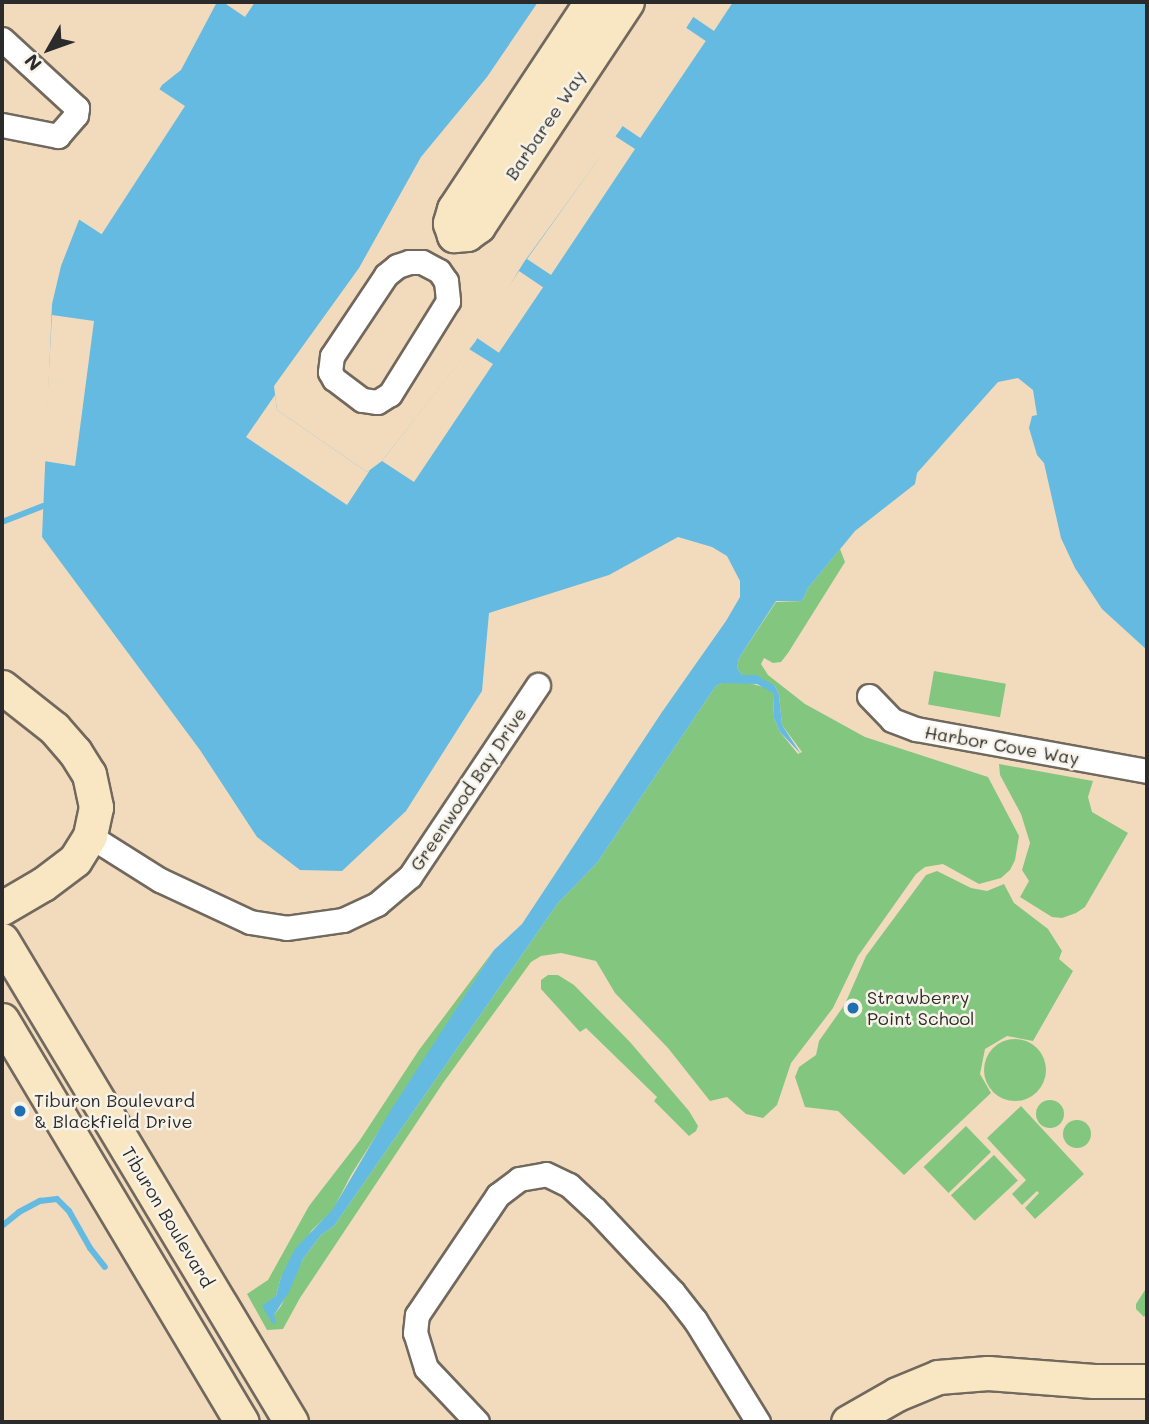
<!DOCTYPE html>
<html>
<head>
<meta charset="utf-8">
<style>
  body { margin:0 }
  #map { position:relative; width:1149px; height:1424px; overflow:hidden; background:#f2dbbd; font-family:Mali,sans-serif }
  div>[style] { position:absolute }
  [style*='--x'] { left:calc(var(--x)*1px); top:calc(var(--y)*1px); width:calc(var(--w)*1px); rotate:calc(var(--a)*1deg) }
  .green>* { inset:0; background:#83c680; transform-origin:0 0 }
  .round { border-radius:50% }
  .water>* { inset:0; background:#64bae1 }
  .pier>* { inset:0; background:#f2dbbd; transform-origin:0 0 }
  .stream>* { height:6px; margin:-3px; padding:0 3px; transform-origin:3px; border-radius:3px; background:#64bae1 }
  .roads { filter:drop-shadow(2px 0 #71695e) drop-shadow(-2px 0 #71695e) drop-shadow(0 2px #71695e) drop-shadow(0 -2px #71695e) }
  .street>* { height:23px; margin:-11.5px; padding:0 11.5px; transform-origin:11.5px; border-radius:11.5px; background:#fff }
  .secondary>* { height:33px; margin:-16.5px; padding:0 16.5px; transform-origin:16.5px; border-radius:16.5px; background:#f9e7c3 }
  .dots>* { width:19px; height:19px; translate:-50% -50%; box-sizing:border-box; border:4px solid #f7f3e8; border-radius:50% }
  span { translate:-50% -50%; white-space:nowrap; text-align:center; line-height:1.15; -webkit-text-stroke:5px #f7f3e8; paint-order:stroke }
  .street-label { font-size:18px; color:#2b2b2b }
  .poi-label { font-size:18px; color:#2b2b2b }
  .left { translate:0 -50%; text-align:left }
  .frame { position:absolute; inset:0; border:4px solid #2b2b2b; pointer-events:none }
  .north { position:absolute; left:14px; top:14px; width:70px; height:70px; -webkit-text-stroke:5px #f7f3e8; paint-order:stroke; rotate:230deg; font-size:19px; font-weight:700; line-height:28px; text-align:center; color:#2b2b2b }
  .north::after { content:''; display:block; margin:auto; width:24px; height:32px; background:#2b2b2b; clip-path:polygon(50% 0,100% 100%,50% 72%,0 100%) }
</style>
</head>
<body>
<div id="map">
  <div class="green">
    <div style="clip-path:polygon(840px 549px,845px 562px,788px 653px,781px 662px,773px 663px,764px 658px,761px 664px,768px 675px,805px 704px,865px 737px,988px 777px,1019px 836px,1015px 860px,1010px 870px,1001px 878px,979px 884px,943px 864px,925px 867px,916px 874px,858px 956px,833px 1008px,791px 1063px,777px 1105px,763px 1118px,746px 1114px,727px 1097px,710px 1101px,668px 1048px,615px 993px,596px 961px,561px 953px,541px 956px,531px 962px,443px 1083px,300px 1298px,283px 1329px,267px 1330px,247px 1294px,268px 1280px,309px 1206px,360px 1140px,419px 1050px,494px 950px,351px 1175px,333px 1210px,312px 1230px,281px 1277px,276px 1296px,268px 1303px,274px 1315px,281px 1306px,303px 1259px,321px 1235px,334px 1226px,558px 903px,597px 863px,715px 687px,721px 683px,749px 683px,767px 688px,773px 693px,774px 718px,780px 732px,798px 754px,802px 752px,782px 725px,779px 695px,775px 686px,742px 675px,737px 668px,739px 658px,776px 602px,802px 601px,808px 588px)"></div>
    <div style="left:934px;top:671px;width:73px;height:34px;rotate:10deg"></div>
    <div style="clip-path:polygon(999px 764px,1093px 781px,1088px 797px,1092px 812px,1128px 833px,1085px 907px,1076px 913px,1062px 918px,1052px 917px,1020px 897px,1029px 881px,1022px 870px,1030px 843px,1021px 814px,1000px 775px)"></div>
    <div style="clip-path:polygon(937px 871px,971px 888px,987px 891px,1004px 884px,1014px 903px,1048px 929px,1062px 951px,1059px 959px,1073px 971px,1033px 1041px,1007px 1036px,985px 1049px,980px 1074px,991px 1093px,904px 1175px,838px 1111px,805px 1107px,795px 1077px,799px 1067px,816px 1055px,819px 1041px,845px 1004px,866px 956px,926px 875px)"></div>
    <div style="clip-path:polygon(548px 975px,558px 975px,574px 985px,630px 1042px,689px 1111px,698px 1126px,696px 1131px,689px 1136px,654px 1101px,657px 1097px,586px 1028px,580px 1032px,541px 989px,541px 980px)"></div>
    <div class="round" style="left:984px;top:1039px;width:62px;height:62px"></div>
    <div class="round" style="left:1036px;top:1100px;width:28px;height:28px"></div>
    <div style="clip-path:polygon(1021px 1106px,1084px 1174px,1035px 1219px,1025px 1208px,1039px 1193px,1037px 1191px,1022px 1205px,1012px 1194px,1026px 1180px,987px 1138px)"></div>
    <div class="round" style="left:1063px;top:1120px;width:28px;height:28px"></div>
    <div style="left:966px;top:1126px;width:36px;height:59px;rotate:46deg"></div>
    <div style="left:994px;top:1155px;width:35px;height:59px;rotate:47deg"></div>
    <div style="clip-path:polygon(1147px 1287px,1147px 1312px,1144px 1317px,1136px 1309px,1136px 1304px)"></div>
  </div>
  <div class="water">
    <div style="clip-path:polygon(217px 2px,538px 2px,487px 77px,421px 157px,359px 268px,274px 386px,277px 410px,367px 472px,382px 461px,475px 342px,524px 262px,620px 130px,703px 2px,1147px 2px,1147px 650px,1102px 609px,1075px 568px,1061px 538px,1044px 463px,1037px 455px,1029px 428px,1032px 416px,1037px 415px,1033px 390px,1018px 378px,998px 382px,917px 473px,915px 484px,855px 531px,808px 588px,802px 601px,776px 601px,739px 658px,737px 668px,742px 675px,756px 675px,775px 686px,779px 695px,782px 725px,801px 754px,780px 732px,774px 718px,773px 693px,757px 684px,721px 683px,715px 687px,597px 863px,558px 903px,334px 1226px,321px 1235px,303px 1259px,289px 1292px,274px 1315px,276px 1324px,272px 1323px,262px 1306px,276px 1296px,281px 1277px,295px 1249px,333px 1209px,391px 1110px,494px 950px,522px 924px,662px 712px,726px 621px,740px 597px,740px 581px,727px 556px,712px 547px,678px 537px,609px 575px,489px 613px,482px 691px,406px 811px,342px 871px,300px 870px,257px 837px,200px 750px,42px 537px,52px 304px,61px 266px,79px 220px,162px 85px,181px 70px)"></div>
  </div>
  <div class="pier">
    <div style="clip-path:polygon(223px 2px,255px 2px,245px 17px)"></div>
    <div style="clip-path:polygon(703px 2px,733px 2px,714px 31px,692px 16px)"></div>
    <div style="left:685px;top:27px;width:25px;height:117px;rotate:34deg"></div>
    <div style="left:159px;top:89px;width:31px;height:153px;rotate:33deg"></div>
    <div style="clip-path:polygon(615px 136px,635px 149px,551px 275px,527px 259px)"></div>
    <div style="left:519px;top:271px;width:29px;height:79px;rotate:34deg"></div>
    <div style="clip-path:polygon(52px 315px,94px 321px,75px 466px,44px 461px)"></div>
    <div style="clip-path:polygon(469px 349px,493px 364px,414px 482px,382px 461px)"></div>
    <div style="clip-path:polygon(275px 395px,277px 410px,367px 472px,370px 470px,347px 505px,246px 437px)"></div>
  </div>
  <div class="stream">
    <div style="--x:2;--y:522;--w:44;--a:-21.3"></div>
    <div style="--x:2;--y:1226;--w:22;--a:-39"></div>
    <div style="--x:19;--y:1212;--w:24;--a:-28"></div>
    <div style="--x:40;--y:1201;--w:17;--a:-7"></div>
    <div style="--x:57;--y:1199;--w:17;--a:45"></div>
    <div style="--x:69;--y:1211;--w:43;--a:60.4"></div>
    <div style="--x:90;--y:1248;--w:24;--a:52"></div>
  </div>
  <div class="roads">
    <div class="street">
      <div style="--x:2;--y:39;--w:102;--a:42.6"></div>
      <div style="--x:77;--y:108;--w:7;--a:98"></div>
      <div style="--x:76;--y:115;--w:28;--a:131"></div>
      <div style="--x:58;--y:136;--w:57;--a:-168.9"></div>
      <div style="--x:409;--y:262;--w:13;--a:0"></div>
      <div style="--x:422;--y:262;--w:19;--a:28"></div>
      <div style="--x:439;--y:271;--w:12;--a:55"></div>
      <div style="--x:446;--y:281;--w:20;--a:84"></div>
      <div style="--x:448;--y:301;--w:110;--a:121.9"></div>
      <div style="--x:390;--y:394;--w:15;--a:148"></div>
      <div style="--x:377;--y:402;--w:15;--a:-172"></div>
      <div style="--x:362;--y:400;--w:35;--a:-143"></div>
      <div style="--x:334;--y:379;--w:8;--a:-120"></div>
      <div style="--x:330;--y:372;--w:16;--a:-83"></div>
      <div style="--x:332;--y:356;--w:97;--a:-56.3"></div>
      <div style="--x:386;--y:275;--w:14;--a:-39"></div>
      <div style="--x:397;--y:266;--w:13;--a:-18"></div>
      <div style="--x:869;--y:696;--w:33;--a:46"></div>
      <div style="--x:892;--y:720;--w:26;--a:21"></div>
      <div style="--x:916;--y:729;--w:235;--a:10.3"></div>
      <div style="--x:90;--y:836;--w:83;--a:32.2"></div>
      <div style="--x:160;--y:880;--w:99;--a:25"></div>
      <div style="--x:250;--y:922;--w:36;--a:9"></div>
      <div style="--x:286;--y:928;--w:58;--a:-8"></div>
      <div style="--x:343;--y:920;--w:38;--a:-25"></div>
      <div style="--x:377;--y:904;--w:43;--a:-40.3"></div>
      <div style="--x:410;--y:876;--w:230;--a:-56.2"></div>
      <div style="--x:477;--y:1422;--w:74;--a:-133.4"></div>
      <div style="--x:426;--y:1368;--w:37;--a:-107"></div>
      <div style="--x:415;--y:1333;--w:18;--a:-84"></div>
      <div style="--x:417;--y:1315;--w:145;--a:-56"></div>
      <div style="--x:498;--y:1195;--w:26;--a:-37"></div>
      <div style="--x:519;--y:1179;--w:27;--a:-10"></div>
      <div style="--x:546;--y:1174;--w:25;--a:26"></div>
      <div style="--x:569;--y:1185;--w:35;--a:43"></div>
      <div style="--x:595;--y:1209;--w:114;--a:46.8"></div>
      <div style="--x:673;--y:1292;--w:36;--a:52"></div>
      <div style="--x:695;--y:1320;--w:120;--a:58.3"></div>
    </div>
    <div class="secondary">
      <div style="--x:591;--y:2;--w:248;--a:123.5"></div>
      <div style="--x:454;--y:209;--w:15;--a:106"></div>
      <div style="--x:450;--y:223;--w:13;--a:72"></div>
      <div style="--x:454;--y:235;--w:13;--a:-4"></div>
      <div style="--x:467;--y:234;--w:14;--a:-36"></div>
      <div style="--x:478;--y:226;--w:269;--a:-56.4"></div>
      <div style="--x:2;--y:687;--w:66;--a:38.3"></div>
      <div style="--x:54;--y:728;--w:32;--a:49"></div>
      <div style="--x:75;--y:752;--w:26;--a:58"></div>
      <div style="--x:89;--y:774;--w:34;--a:78"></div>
      <div style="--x:96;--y:807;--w:30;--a:102"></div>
      <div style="--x:90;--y:836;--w:28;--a:122"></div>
      <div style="--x:75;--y:860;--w:40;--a:143"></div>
      <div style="--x:43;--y:884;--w:48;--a:149.7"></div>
      <div style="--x:2;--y:940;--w:562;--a:59.05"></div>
      <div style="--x:2;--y:1020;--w:468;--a:59.2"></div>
      <div style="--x:848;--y:1422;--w:56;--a:-29.7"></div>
      <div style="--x:897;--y:1394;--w:44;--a:-22.5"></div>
      <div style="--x:938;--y:1377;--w:50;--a:-4.6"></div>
      <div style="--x:988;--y:1373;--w:106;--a:4.3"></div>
      <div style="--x:1094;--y:1381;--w:53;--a:0"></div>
    </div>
  </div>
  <div class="dots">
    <div style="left:853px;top:1008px;background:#1f6fb2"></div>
    <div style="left:20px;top:1111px;background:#1f6fb2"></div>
  </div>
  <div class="street-label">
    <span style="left:545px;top:125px;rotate:-56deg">Barbaree Way</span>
    <span style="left:1002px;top:745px;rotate:10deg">Harbor Cove Way</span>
    <span style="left:468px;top:789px;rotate:-56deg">Greenwood Bay Drive</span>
    <span style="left:168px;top:1217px;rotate:59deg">Tiburon Boulevard</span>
  </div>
  <div class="poi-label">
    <span class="left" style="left:867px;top:1008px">Strawberry<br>Point School</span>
    <span class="left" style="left:34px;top:1111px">Tiburon Boulevard<br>&amp; Blackfield Drive</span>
  </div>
  <div class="frame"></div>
  <div class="north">N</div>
</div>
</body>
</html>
